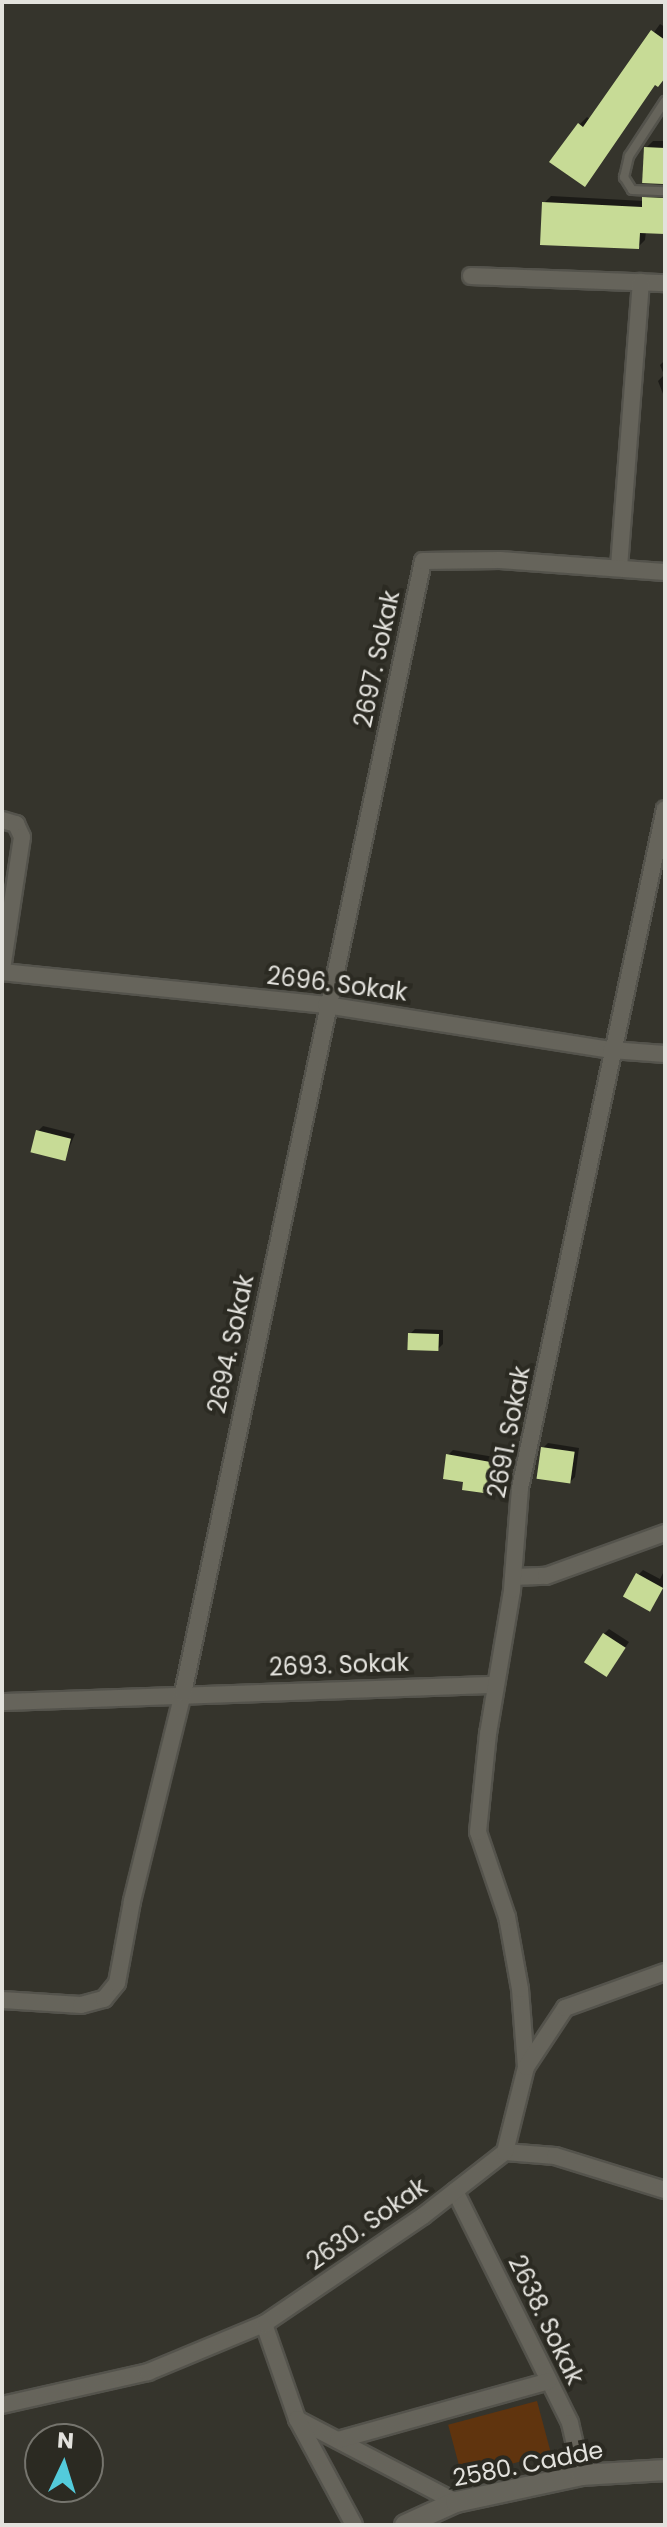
<!DOCTYPE html>
<html>
<head>
<meta charset="utf-8">
<style>
  body { margin:0 }
  #map { position:relative; width:667px; height:2527px; overflow:hidden; background:#35342c; font-family:Poppins,sans-serif }
  div>[style] { position:absolute }
  [style*='--x'] { left:calc(var(--x)*1px); top:calc(var(--y)*1px); width:calc(var(--w)*1px); rotate:calc(var(--a)*1deg) }
  .green>* { inset:0; background:#60340e; transform-origin:0 0 }
  .shadow>* { inset:0; background:#0007 }
  .building>* { inset:0; background:#c7db96; transform-origin:0 0 }
  .roads { filter:drop-shadow(2px 0 #54534c) drop-shadow(-2px 0 #54534c) drop-shadow(0 2px #54534c) drop-shadow(0 -2px #54534c) }
  .lane>* { height:8px; margin:-4px; padding:0 4px; transform-origin:4px; border-radius:4px; background:#66645b }
  .street>* { height:16px; margin:-8px; padding:0 8px; transform-origin:8px; border-radius:8px; background:#66645b }
  .secondary>* { height:20px; margin:-10px; padding:0 10px; transform-origin:10px; border-radius:10px; background:#66645b }
  span { translate:-50% -50%; white-space:nowrap; text-align:center; line-height:1.15; -webkit-text-stroke:8px #2b2a22; paint-order:stroke }
  .street-label { font-size:24px; color:#e3e2dd }
  .frame { position:absolute; inset:0; border:4px solid #e3e2dd; pointer-events:none }
  .north { position:absolute; left:24px; top:2423px; width:80px; height:80px; box-sizing:border-box; background:#2b2a22; border:2px solid #75746d; border-radius:50%; rotate:4deg; font-size:22px; font-weight:700; line-height:32px; text-align:center; color:#e3e2dd }
  .north::after { content:''; display:block; margin:auto; width:28px; height:36px; background:#53cbdb; clip-path:polygon(50% 0,100% 100%,50% 72%,0 100%) }
</style>
</head>
<body>
<div id="map">
  <div class="green">
    <div style="left:537px;top:2401px;width:54px;height:92px;rotate:75deg"></div>
  </div>
  <div class="shadow">
    <div style="clip-path:polygon(660px 24px,665px 27px,665px 78px,656px 83px,585px 185px,579px 125px,587px 117px,591px 120px)"></div>
    <div style="clip-path:polygon(653px 141px,665px 141px,665px 183px,646px 148px)"></div>
    <div style="clip-path:polygon(651px 191px,665px 191px,665px 232px,646px 231px,645px 240px,638px 247px,544px 203px,551px 196px,644px 201px)"></div>
    <div style="clip-path:polygon(665px 360px,665px 399px,658px 381px,664px 375px,660px 365px)"></div>
    <div style="clip-path:polygon(43px 1126px,75px 1134px,65px 1158px,38px 1131px)"></div>
    <div style="clip-path:polygon(415px 1329px,443px 1330px,443px 1344px,438px 1349px,410px 1334px)"></div>
    <div style="clip-path:polygon(548px 1443px,579px 1448px,575px 1477px,570px 1482px,543px 1448px)"></div>
    <div style="clip-path:polygon(453px 1450px,500px 1458px,496px 1487px,491px 1492px,465px 1480px,448px 1455px)"></div>
    <div style="clip-path:polygon(665px 1569px,665px 1585px,650px 1608px,638px 1575px,643px 1570px,660px 1579px)"></div>
    <div style="clip-path:polygon(609px 1629px,629px 1642px,606px 1675px,604px 1634px)"></div>
  </div>
  <div class="building">
    <div style="clip-path:polygon(651px 30px,665px 40px,665px 78px,658px 87px,655px 85px,585px 187px,549px 162px,578px 123px,583px 127px)"></div>
    <div style="left:644px;top:147px;width:21px;height:36px;rotate:3deg"></div>
    <div style="clip-path:polygon(642px 197px,665px 198px,665px 234px,640px 233px,639px 249px,540px 245px,542px 202px,642px 207px)"></div>
    <div style="left:36px;top:1130px;width:36px;height:23px;rotate:14deg"></div>
    <div style="left:408px;top:1333px;width:31px;height:17px;rotate:2deg"></div>
    <div style="left:541px;top:1447px;width:34px;height:32px;rotate:8deg"></div>
    <div style="clip-path:polygon(446px 1454px,496px 1463px,491px 1494px,462px 1490px,463px 1482px,443px 1479px)"></div>
    <div style="left:636px;top:1573px;width:31px;height:27px;rotate:29deg"></div>
    <div style="left:603px;top:1633px;width:27px;height:35px;rotate:33deg"></div>
  </div>
  <div class="roads">
    <div class="lane">
      <div style="--x:665;--y:101;--w:66;--a:123.2"></div>
      <div style="--x:629;--y:156;--w:22;--a:103"></div>
      <div style="--x:624;--y:177;--w:15;--a:58"></div>
      <div style="--x:632;--y:190;--w:33;--a:2"></div>
    </div>
    <div class="street">
      <div style="--x:471;--y:276;--w:194;--a:2.1"></div>
      <div style="--x:619;--y:567;--w:286;--a:-85.6"></div>
      <div style="--x:2;--y:820;--w:15;--a:16"></div>
      <div style="--x:16;--y:824;--w:14;--a:65"></div>
      <div style="--x:22;--y:837;--w:134;--a:98.6"></div>
      <div style="--x:2;--y:972;--w:326;--a:5.8"></div>
      <div style="--x:326;--y:1005;--w:289;--a:9"></div>
      <div style="--x:611;--y:1050;--w:54;--a:4.2"></div>
      <div style="--x:513;--y:1577;--w:33;--a:-2"></div>
      <div style="--x:546;--y:1576;--w:127;--a:-19.9"></div>
      <div style="--x:2;--y:1702;--w:494;--a:-2"></div>
      <div style="--x:2;--y:2000;--w:79;--a:3.6"></div>
      <div style="--x:81;--y:2005;--w:24;--a:-15"></div>
      <div style="--x:104;--y:1999;--w:21;--a:-51"></div>
      <div style="--x:117;--y:1983;--w:83;--a:-79.6"></div>
      <div style="--x:132;--y:1901;--w:214;--a:-76.2"></div>
      <div style="--x:183;--y:1693;--w:1157;--a:-78.03"></div>
      <div style="--x:423;--y:561;--w:77;--a:-0.7"></div>
      <div style="--x:500;--y:560;--w:165;--a:4.2"></div>
      <div style="--x:526;--y:2067;--w:78;--a:-94.4"></div>
      <div style="--x:520;--y:1989;--w:73;--a:-100.2"></div>
      <div style="--x:507;--y:1917;--w:90;--a:-108.8"></div>
      <div style="--x:478;--y:1832;--w:99;--a:-84.2"></div>
      <div style="--x:488;--y:1734;--w:146;--a:-80.5"></div>
      <div style="--x:512;--y:1590;--w:102;--a:-85.5"></div>
      <div style="--x:520;--y:1488;--w:694;--a:-77.95"></div>
      <div style="--x:505;--y:2152;--w:50;--a:4.6"></div>
      <div style="--x:555;--y:2156;--w:115;--a:17.2"></div>
      <div style="--x:455;--y:2191;--w:259;--a:63.6"></div>
      <div style="--x:570;--y:2423;--w:53;--a:77"></div>
      <div style="--x:264;--y:2324;--w:101;--a:70.8"></div>
      <div style="--x:297;--y:2419;--w:179;--a:27.6"></div>
      <div style="--x:2;--y:2405;--w:150;--a:-12.7"></div>
      <div style="--x:148;--y:2372;--w:126;--a:-22.5"></div>
      <div style="--x:264;--y:2324;--w:192;--a:-34.2"></div>
      <div style="--x:423;--y:2216;--w:104;--a:-38"></div>
      <div style="--x:505;--y:2152;--w:88;--a:-76.1"></div>
      <div style="--x:526;--y:2067;--w:71;--a:-56.5"></div>
      <div style="--x:565;--y:2008;--w:106;--a:-19.8"></div>
      <div style="--x:297;--y:2419;--w:120;--a:61.7"></div>
      <div style="--x:338;--y:2440;--w:219;--a:-15.6"></div>
    </div>
    <div class="secondary">
      <div style="--x:405;--y:2525;--w:56;--a:-24.3"></div>
      <div style="--x:456;--y:2502;--w:129;--a:-12.1"></div>
      <div style="--x:582;--y:2475;--w:83;--a:-3.4"></div>
    </div>
  </div>
  <div class="street-label">
    <span style="left:377px;top:659px;rotate:-78deg">2697. Sokak</span>
    <span style="left:337px;top:984px;rotate:7deg">2696. Sokak</span>
    <span style="left:231px;top:1344px;rotate:-78deg">2694. Sokak</span>
    <span style="left:509px;top:1432px;rotate:-79deg">2691. Sokak</span>
    <span style="left:339px;top:1665px;rotate:-2deg">2693. Sokak</span>
    <span style="left:367px;top:2224px;rotate:-35deg">2630. Sokak</span>
    <span style="left:546px;top:2320px;rotate:64deg">2638. Sokak</span>
    <span style="left:528px;top:2464px;rotate:-11deg">2580. Cadde</span>
  </div>
  <div class="frame"></div>
  <div class="north">N</div>
</div>
</body>
</html>
